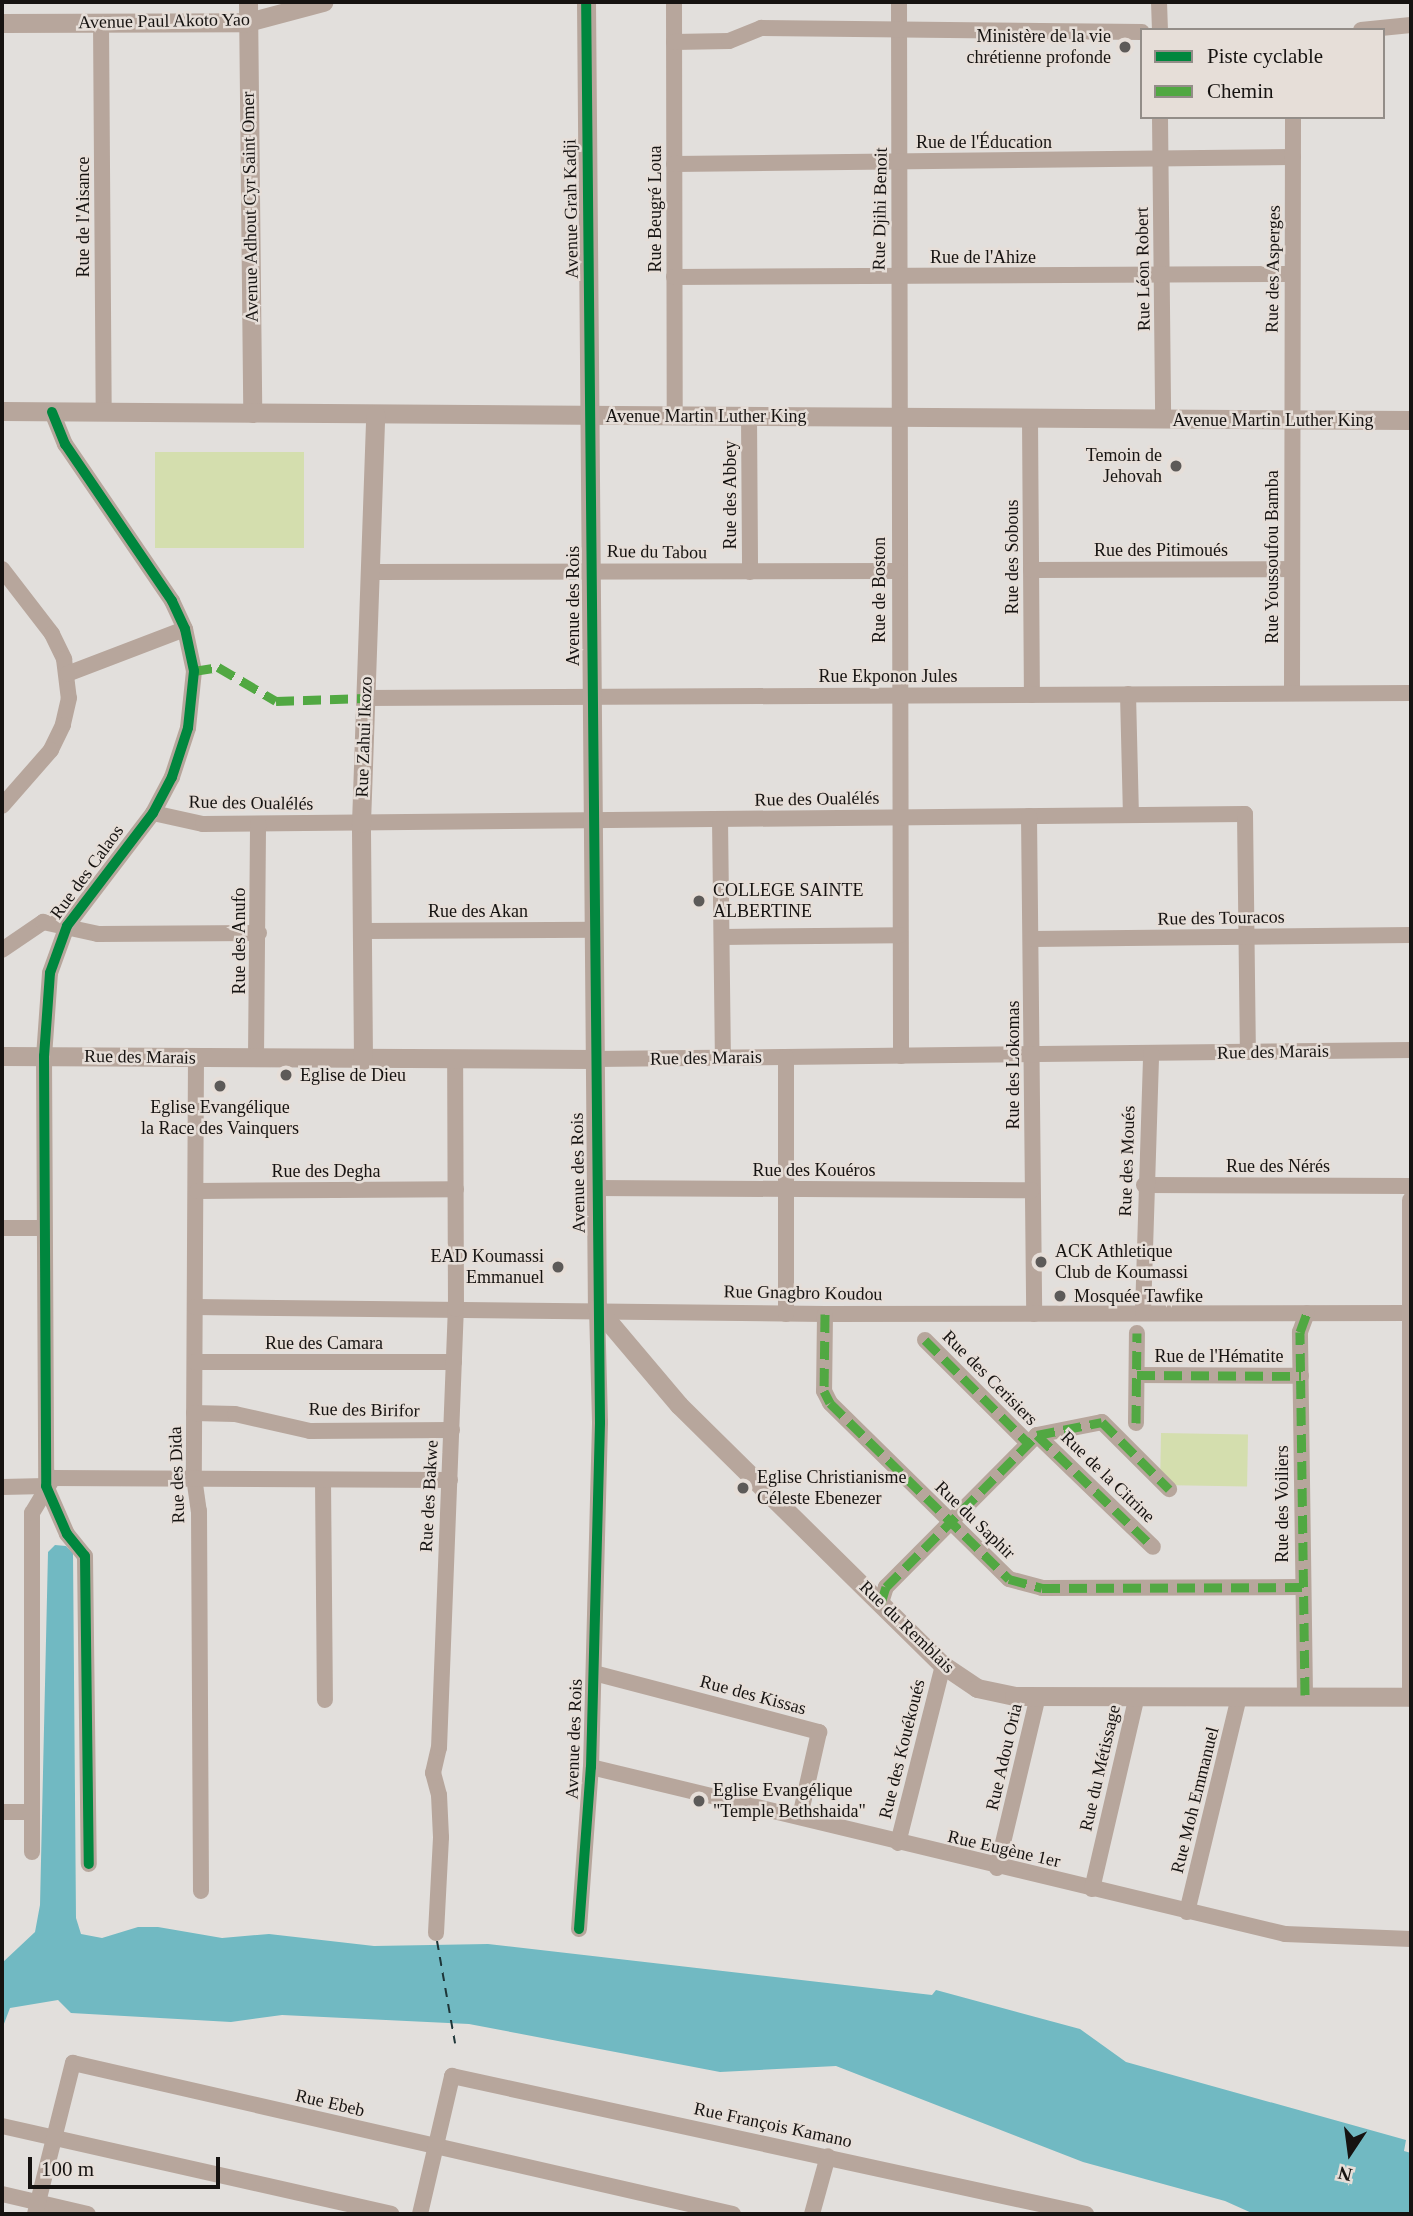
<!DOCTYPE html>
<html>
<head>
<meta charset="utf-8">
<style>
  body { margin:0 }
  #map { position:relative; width:1413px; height:2216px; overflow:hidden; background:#e2dfdc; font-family:"Times New Roman",serif }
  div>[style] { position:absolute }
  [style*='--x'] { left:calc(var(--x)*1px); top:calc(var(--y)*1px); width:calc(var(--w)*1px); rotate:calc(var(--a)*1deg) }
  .green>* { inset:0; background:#d4deae; transform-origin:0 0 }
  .water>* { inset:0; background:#71b9c2 }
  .ferry>* { height:2px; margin-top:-1px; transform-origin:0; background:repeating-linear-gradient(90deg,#1e3639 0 9px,transparent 0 16px) }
  .minor>* { height:16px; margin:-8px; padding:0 8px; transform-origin:8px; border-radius:8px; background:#b7a69c }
  .tertiary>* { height:19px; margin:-9.5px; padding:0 9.5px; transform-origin:9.5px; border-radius:9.5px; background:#b7a69c }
  .quiet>* { height:9px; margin-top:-4.5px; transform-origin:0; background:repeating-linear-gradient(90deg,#51a842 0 18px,transparent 0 27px) }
  .cycleway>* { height:10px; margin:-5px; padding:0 5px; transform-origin:5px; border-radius:5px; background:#00873e }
  .dots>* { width:19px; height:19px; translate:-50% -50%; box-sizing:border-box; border:4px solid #e6ded8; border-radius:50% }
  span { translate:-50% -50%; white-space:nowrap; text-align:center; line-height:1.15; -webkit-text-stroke:5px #e6ded8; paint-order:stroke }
  .street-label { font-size:18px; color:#161311 }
  .poi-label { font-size:18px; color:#161311 }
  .right { translate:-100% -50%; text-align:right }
  .left { translate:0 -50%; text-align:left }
  .frame { position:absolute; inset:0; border:4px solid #161311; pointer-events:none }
  .legend { position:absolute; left:1140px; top:28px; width:245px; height:91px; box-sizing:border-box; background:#e6ded8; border:2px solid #938d88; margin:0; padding:9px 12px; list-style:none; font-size:21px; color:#161311 }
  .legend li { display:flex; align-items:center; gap:14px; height:35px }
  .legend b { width:35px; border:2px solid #938d88 }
  .north { position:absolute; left:1315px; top:2118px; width:70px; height:70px; -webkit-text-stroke:5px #e6ded8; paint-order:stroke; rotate:193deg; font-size:19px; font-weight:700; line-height:28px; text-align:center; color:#161311 }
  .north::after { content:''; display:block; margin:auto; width:24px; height:32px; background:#161311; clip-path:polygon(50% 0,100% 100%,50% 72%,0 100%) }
  .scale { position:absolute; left:28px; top:2157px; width:192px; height:32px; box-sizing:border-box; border:4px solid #161311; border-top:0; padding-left:9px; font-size:21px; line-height:24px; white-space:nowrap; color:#161311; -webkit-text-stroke:5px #e6ded8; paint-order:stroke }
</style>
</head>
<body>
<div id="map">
  <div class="green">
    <div style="left:155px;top:452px;width:149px;height:96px"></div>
    <div style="left:1161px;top:1433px;width:87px;height:52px;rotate:1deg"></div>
  </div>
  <div class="water">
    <div style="clip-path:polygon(55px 1545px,66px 1546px,73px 1553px,76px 1918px,81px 1934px,102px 1938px,138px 1927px,158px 1927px,222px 1938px,269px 1934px,374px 1946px,488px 1944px,932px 1995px,936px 1990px,1080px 2029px,1126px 2062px,1406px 2140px,1404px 2151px,1411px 2153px,1411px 2214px,1254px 2214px,1225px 2201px,1083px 2162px,836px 2066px,720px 2072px,469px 2024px,282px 2015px,231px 2022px,71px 2013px,58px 2000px,10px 2008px,2px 2029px,2px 1963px,35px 1932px,40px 1905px,48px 1552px)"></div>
  </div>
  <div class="ferry">
    <div style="--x:437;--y:1941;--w:104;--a:80"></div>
  </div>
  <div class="minor">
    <div style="--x:674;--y:2;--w:414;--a:89.9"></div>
    <div style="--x:899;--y:2;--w:1054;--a:89.89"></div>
    <div style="--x:1159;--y:2;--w:28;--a:88"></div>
    <div style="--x:101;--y:22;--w:390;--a:89.6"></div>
    <div style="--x:1361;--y:30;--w:50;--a:-5.7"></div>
    <div style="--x:674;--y:42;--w:55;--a:-1"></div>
    <div style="--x:729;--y:41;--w:35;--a:-22"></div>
    <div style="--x:761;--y:28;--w:381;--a:0.6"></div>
    <div style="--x:1160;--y:117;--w:303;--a:89.4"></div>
    <div style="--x:674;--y:164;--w:619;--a:-0.65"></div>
    <div style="--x:674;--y:277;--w:618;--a:-0.28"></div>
    <div style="--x:52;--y:412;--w:35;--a:68"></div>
    <div style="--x:65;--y:444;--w:190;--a:55.7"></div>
    <div style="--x:172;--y:601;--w:31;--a:65"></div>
    <div style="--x:185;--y:629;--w:43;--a:77.9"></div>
    <div style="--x:194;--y:671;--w:57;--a:96"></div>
    <div style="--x:188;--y:728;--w:52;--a:108.1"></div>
    <div style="--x:172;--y:777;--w:41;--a:117.8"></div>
    <div style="--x:153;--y:813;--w:142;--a:127.3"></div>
    <div style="--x:67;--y:926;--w:50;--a:109.9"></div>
    <div style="--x:50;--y:973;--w:83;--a:94.1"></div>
    <div style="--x:44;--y:1056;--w:430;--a:89.7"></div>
    <div style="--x:46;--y:1486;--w:52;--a:66.4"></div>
    <div style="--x:67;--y:1534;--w:28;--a:51"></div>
    <div style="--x:85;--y:1556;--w:308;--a:89.3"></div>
    <div style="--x:749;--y:417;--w:155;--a:89.6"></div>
    <div style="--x:1030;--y:419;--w:276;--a:89.6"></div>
    <div style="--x:2;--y:569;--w:82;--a:52.4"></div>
    <div style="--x:52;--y:634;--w:28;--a:64"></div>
    <div style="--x:64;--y:659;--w:39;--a:83"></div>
    <div style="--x:69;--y:698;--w:28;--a:103"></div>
    <div style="--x:63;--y:725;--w:28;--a:116"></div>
    <div style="--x:51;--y:750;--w:74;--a:131.2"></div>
    <div style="--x:1031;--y:570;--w:261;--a:-0.2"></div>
    <div style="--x:373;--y:572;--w:525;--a:-0.11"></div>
    <div style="--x:67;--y:674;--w:126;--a:-20.9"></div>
    <div style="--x:1292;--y:693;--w:576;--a:-89.9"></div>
    <div style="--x:1128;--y:694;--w:121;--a:88.6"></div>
    <div style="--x:365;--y:698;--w:1046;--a:-0.27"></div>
    <div style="--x:153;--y:813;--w:51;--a:12.4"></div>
    <div style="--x:203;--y:824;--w:1042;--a:-0.55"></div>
    <div style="--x:1245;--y:814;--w:238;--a:89.3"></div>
    <div style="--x:1029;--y:816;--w:498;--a:89.4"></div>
    <div style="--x:720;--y:819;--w:239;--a:89.3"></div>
    <div style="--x:364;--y:931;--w:229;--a:-0.3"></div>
    <div style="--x:722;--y:937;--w:178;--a:-0.6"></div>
    <div style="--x:1032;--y:939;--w:379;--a:-0.6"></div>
    <div style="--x:2;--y:950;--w:50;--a:-34.3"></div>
    <div style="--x:43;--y:922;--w:56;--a:12.3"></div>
    <div style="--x:98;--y:934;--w:161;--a:-0.4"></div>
    <div style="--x:196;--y:1057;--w:420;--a:90.3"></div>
    <div style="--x:194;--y:1477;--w:34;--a:82"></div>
    <div style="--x:199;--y:1511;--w:380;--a:89.7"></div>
    <div style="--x:256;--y:1058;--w:234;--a:-89.5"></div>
    <div style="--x:594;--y:1059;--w:817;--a:-0.63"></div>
    <div style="--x:1144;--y:1185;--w:267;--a:0.2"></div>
    <div style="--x:596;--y:1188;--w:436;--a:0.3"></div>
    <div style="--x:197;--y:1191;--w:259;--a:-0.4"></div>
    <div style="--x:2;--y:1228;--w:41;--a:0"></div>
    <div style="--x:195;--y:1307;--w:630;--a:0.64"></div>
    <div style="--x:825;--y:1314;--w:586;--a:-0.1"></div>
    <div style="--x:1143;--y:1313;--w:260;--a:-88.2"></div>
    <div style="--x:786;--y:1314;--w:257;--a:-90"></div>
    <div style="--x:825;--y:1314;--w:77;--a:90.7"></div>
    <div style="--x:824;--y:1391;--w:13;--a:63"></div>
    <div style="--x:830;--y:1403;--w:251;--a:44.5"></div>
    <div style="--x:1009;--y:1579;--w:34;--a:15"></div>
    <div style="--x:1042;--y:1588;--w:260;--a:-0.2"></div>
    <div style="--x:925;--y:1340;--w:146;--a:45"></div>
    <div style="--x:195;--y:1362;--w:259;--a:0"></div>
    <div style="--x:1137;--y:1375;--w:164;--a:0.3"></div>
    <div style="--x:194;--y:1413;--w:41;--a:1.4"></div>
    <div style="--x:235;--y:1414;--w:77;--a:12.8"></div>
    <div style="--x:310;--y:1431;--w:142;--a:-0.4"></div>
    <div style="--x:1136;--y:1423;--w:90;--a:-89.4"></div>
    <div style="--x:1037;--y:1435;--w:161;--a:44"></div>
    <div style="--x:323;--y:1480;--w:220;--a:89.5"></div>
    <div style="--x:2;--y:1487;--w:44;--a:-1.3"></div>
    <div style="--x:881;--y:1603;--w:17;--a:-73"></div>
    <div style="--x:886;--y:1587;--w:214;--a:-45.2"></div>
    <div style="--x:1037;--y:1435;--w:66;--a:-11.3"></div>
    <div style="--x:1102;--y:1422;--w:95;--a:45"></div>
    <div style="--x:594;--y:1673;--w:233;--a:14.7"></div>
    <div style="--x:819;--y:1732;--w:86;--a:102.7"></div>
    <div style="--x:1305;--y:1695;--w:363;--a:-90.8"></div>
    <div style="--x:1300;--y:1332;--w:20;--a:-70"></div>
    <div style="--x:591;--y:1767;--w:714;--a:13.53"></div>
    <div style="--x:1285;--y:1934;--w:126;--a:2.3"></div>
    <div style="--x:2;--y:1812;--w:29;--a:0"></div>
    <div style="--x:898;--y:1843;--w:184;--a:-75.8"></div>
    <div style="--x:32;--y:1852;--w:339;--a:-90"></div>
    <div style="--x:32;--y:1513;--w:41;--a:-59"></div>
    <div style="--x:53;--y:1478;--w:397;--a:0.3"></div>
    <div style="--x:997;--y:1868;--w:177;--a:-76.6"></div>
    <div style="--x:1092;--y:1889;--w:198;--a:-76.9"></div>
    <div style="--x:1187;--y:1912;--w:221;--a:-76.4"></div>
    <div style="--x:579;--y:1929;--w:162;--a:-85.8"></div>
    <div style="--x:591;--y:1767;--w:345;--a:-88.5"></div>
    <div style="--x:600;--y:1422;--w:114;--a:-91.5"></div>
    <div style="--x:436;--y:1933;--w:96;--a:-87"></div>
    <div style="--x:441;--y:1837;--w:42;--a:-92.7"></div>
    <div style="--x:439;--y:1795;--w:23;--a:-105"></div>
    <div style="--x:433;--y:1773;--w:26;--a:-77"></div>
    <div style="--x:439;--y:1748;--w:439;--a:-87.8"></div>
    <div style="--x:456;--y:1309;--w:251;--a:-90.2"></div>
    <div style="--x:2;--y:2126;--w:399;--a:12.7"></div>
    <div style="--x:2;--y:2194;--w:88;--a:13.1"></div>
    <div style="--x:35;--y:2214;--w:156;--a:-75.9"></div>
    <div style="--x:73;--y:2063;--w:677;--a:12.89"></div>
    <div style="--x:420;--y:2214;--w:142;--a:-76.9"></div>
    <div style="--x:452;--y:2076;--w:649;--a:12.28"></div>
    <div style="--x:812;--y:2214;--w:60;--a:-74.6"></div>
  </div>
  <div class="tertiary">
    <div style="--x:248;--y:2;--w:411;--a:89.4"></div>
    <div style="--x:586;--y:2;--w:1306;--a:89.52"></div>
    <div style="--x:597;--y:1308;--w:127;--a:49.8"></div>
    <div style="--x:679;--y:1405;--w:371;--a:44.6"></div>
    <div style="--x:943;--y:1665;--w:41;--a:34.1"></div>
    <div style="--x:977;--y:1688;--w:38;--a:12"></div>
    <div style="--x:1014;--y:1696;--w:397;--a:0.1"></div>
    <div style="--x:2;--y:23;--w:246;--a:-0.2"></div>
    <div style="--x:248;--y:22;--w:78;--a:-14.9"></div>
    <div style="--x:2;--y:411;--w:1409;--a:0.37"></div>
    <div style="--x:2;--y:1056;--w:592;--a:0.29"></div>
    <div style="--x:363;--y:1060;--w:237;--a:-90.5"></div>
    <div style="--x:361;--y:823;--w:409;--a:-88"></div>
    <div style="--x:1411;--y:1697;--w:497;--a:-90"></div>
  </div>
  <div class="quiet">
    <div style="--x:194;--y:671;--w:24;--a:-9"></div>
    <div style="--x:218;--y:667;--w:67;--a:30.4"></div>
    <div style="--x:276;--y:701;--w:89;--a:-1.9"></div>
    <div style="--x:825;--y:1314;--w:77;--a:90.7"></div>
    <div style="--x:824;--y:1391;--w:13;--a:63"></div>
    <div style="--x:830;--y:1403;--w:251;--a:44.5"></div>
    <div style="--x:1009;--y:1579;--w:34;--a:15"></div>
    <div style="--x:1042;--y:1588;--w:260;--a:-0.2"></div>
    <div style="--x:925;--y:1340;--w:146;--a:45"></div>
    <div style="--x:1137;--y:1375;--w:164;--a:0.3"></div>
    <div style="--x:1136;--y:1423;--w:90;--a:-89.4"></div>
    <div style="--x:1037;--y:1435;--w:161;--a:44"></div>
    <div style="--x:881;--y:1603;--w:17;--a:-73"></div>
    <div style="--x:886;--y:1587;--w:214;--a:-45.2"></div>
    <div style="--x:1037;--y:1435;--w:66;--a:-11.3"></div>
    <div style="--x:1102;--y:1422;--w:95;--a:45"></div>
    <div style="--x:1305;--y:1695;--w:363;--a:-90.8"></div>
    <div style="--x:1300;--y:1332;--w:20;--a:-70"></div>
  </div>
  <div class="cycleway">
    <div style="--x:52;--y:412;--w:35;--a:68"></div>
    <div style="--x:65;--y:444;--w:190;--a:55.7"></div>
    <div style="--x:172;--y:601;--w:31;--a:65"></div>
    <div style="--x:185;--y:629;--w:43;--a:77.9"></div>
    <div style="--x:194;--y:671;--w:57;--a:96"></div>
    <div style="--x:188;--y:728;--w:52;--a:108.1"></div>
    <div style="--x:172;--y:777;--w:41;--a:117.8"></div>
    <div style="--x:153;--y:813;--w:142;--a:127.3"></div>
    <div style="--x:67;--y:926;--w:50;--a:109.9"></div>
    <div style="--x:50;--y:973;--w:83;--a:94.1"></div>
    <div style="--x:44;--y:1056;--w:430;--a:89.7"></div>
    <div style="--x:46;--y:1486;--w:52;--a:66.4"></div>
    <div style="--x:67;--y:1534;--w:28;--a:51"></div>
    <div style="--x:85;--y:1556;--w:308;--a:89.3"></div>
    <div style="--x:579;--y:1929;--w:162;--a:-85.8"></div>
    <div style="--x:591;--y:1767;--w:345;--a:-88.5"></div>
    <div style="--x:600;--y:1422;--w:1420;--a:-90.56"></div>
  </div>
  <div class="dots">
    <div style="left:1125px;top:47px;background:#5d5a58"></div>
    <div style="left:1176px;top:466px;background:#5d5a58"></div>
    <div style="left:699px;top:901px;background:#5d5a58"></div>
    <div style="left:286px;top:1075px;background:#5d5a58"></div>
    <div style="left:220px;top:1086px;background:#5d5a58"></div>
    <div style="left:1041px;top:1262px;background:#5d5a58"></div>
    <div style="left:558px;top:1267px;background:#5d5a58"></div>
    <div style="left:1060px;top:1296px;background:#5d5a58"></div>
    <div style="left:743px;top:1488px;background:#5d5a58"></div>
    <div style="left:699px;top:1801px;background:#5d5a58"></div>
  </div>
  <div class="street-label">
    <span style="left:164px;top:21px;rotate:-1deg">Avenue Paul Akoto Yao</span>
    <span style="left:984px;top:142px">Rue de l'Éducation</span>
    <span style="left:250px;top:207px;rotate:-91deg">Avenue Adhout Cyr Saint Omer</span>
    <span style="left:571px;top:209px;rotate:-91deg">Avenue Grah Kadji</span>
    <span style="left:655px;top:209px;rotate:-90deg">Rue Beugré Loua</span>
    <span style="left:880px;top:209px;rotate:-89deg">Rue Djihi Benoit</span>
    <span style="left:83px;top:217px;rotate:-90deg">Rue de l'Aisance</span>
    <span style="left:983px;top:257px">Rue de l'Ahize</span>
    <span style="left:1143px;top:269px;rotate:-91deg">Rue Léon Robert</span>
    <span style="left:1273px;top:269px;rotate:-89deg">Rue des Asperges</span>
    <span style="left:706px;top:416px">Avenue Martin Luther King</span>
    <span style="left:1273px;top:420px">Avenue Martin Luther King</span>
    <span style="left:730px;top:495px;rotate:-90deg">Rue des Abbey</span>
    <span style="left:1161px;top:550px">Rue des Pitimoués</span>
    <span style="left:657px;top:552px;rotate:1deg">Rue du Tabou</span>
    <span style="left:1012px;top:557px;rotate:-90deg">Rue des Sobous</span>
    <span style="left:1272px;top:557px;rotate:-90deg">Rue Youssoufou Bamba</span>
    <span style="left:879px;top:590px;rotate:-90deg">Rue de Boston</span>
    <span style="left:573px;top:606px;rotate:-90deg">Avenue des Rois</span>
    <span style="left:888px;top:676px">Rue Ekponon Jules</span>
    <span style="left:364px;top:737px;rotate:-88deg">Rue Zahui Ikozo</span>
    <span style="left:817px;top:799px;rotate:-1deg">Rue des Oualélés</span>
    <span style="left:251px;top:803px;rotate:1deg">Rue des Oualélés</span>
    <span style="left:87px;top:872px;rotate:-54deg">Rue des Calaos</span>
    <span style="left:478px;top:911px">Rue des Akan</span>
    <span style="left:1221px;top:918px;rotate:-1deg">Rue des Touracos</span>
    <span style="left:239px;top:941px;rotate:-90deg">Rue des Anufo</span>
    <span style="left:1273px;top:1052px;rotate:-1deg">Rue des Marais</span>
    <span style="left:140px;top:1057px;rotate:1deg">Rue des Marais</span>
    <span style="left:706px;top:1058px;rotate:-1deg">Rue des Marais</span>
    <span style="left:1013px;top:1065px;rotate:-90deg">Rue des Lokomas</span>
    <span style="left:1127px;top:1161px;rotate:-88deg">Rue des Moués</span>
    <span style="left:1278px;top:1166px">Rue des Nérés</span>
    <span style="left:814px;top:1170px">Rue des Kouéros</span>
    <span style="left:326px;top:1171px">Rue des Degha</span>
    <span style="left:578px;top:1173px;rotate:-91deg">Avenue des Rois</span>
    <span style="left:803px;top:1293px;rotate:1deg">Rue Gnagbro Koudou</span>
    <span style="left:324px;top:1343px">Rue des Camara</span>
    <span style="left:1219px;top:1356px">Rue de l'Hématite</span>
    <span style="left:990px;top:1378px;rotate:45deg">Rue des Cerisiers</span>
    <span style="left:364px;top:1410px;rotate:1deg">Rue des Birifor</span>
    <span style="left:177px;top:1475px;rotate:-92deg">Rue des Dida</span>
    <span style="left:1108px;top:1477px;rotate:44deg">Rue de la Citrine</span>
    <span style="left:429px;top:1496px;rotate:-87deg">Rue des Bakwe</span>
    <span style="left:1282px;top:1504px;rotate:-90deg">Rue des Voiliers</span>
    <span style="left:975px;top:1520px;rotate:44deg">Rue du Saphir</span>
    <span style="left:907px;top:1627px;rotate:44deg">Rue du Remblais</span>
    <span style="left:753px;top:1695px;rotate:15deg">Rue des Kissas</span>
    <span style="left:574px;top:1739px;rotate:-88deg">Avenue des Rois</span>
    <span style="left:902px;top:1749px;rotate:-76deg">Rue des Kouékoués</span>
    <span style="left:1004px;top:1757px;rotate:-77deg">Rue Adou Oria</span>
    <span style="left:1100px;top:1768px;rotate:-77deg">Rue du Métissage</span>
    <span style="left:1195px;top:1800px;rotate:-76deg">Rue Moh Emmanuel</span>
    <span style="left:1004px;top:1849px;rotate:13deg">Rue Eugène 1er</span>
    <span style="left:330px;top:2103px;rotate:13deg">Rue Ebeb</span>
    <span style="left:773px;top:2125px;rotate:12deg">Rue François Kamano</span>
  </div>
  <div class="poi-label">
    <span class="right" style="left:1111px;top:47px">Ministère de la vie<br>chrétienne profonde</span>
    <span class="right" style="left:1162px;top:466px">Temoin de<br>Jehovah</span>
    <span class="left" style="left:713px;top:901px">COLLEGE SAINTE<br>ALBERTINE</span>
    <span class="left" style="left:300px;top:1075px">Eglise de Dieu</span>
    <span style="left:220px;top:1118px">Eglise Evangélique<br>la Race des Vainquers</span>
    <span class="left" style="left:1055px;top:1262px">ACK Athletique<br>Club de Koumassi</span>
    <span class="right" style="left:544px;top:1267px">EAD Koumassi<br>Emmanuel</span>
    <span class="left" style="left:1074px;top:1296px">Mosquée Tawfike</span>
    <span class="left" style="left:757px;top:1488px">Eglise Christianisme<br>Céleste Ebenezer</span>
    <span class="left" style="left:713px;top:1801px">Eglise Evangélique<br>"Temple Bethshaida"</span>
  </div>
  <div class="frame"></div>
  <ul class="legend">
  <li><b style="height:9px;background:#00873e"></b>Piste cyclable</li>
  <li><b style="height:9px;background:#51a842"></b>Chemin</li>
  </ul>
  <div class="north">N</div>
  <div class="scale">100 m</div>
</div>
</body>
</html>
